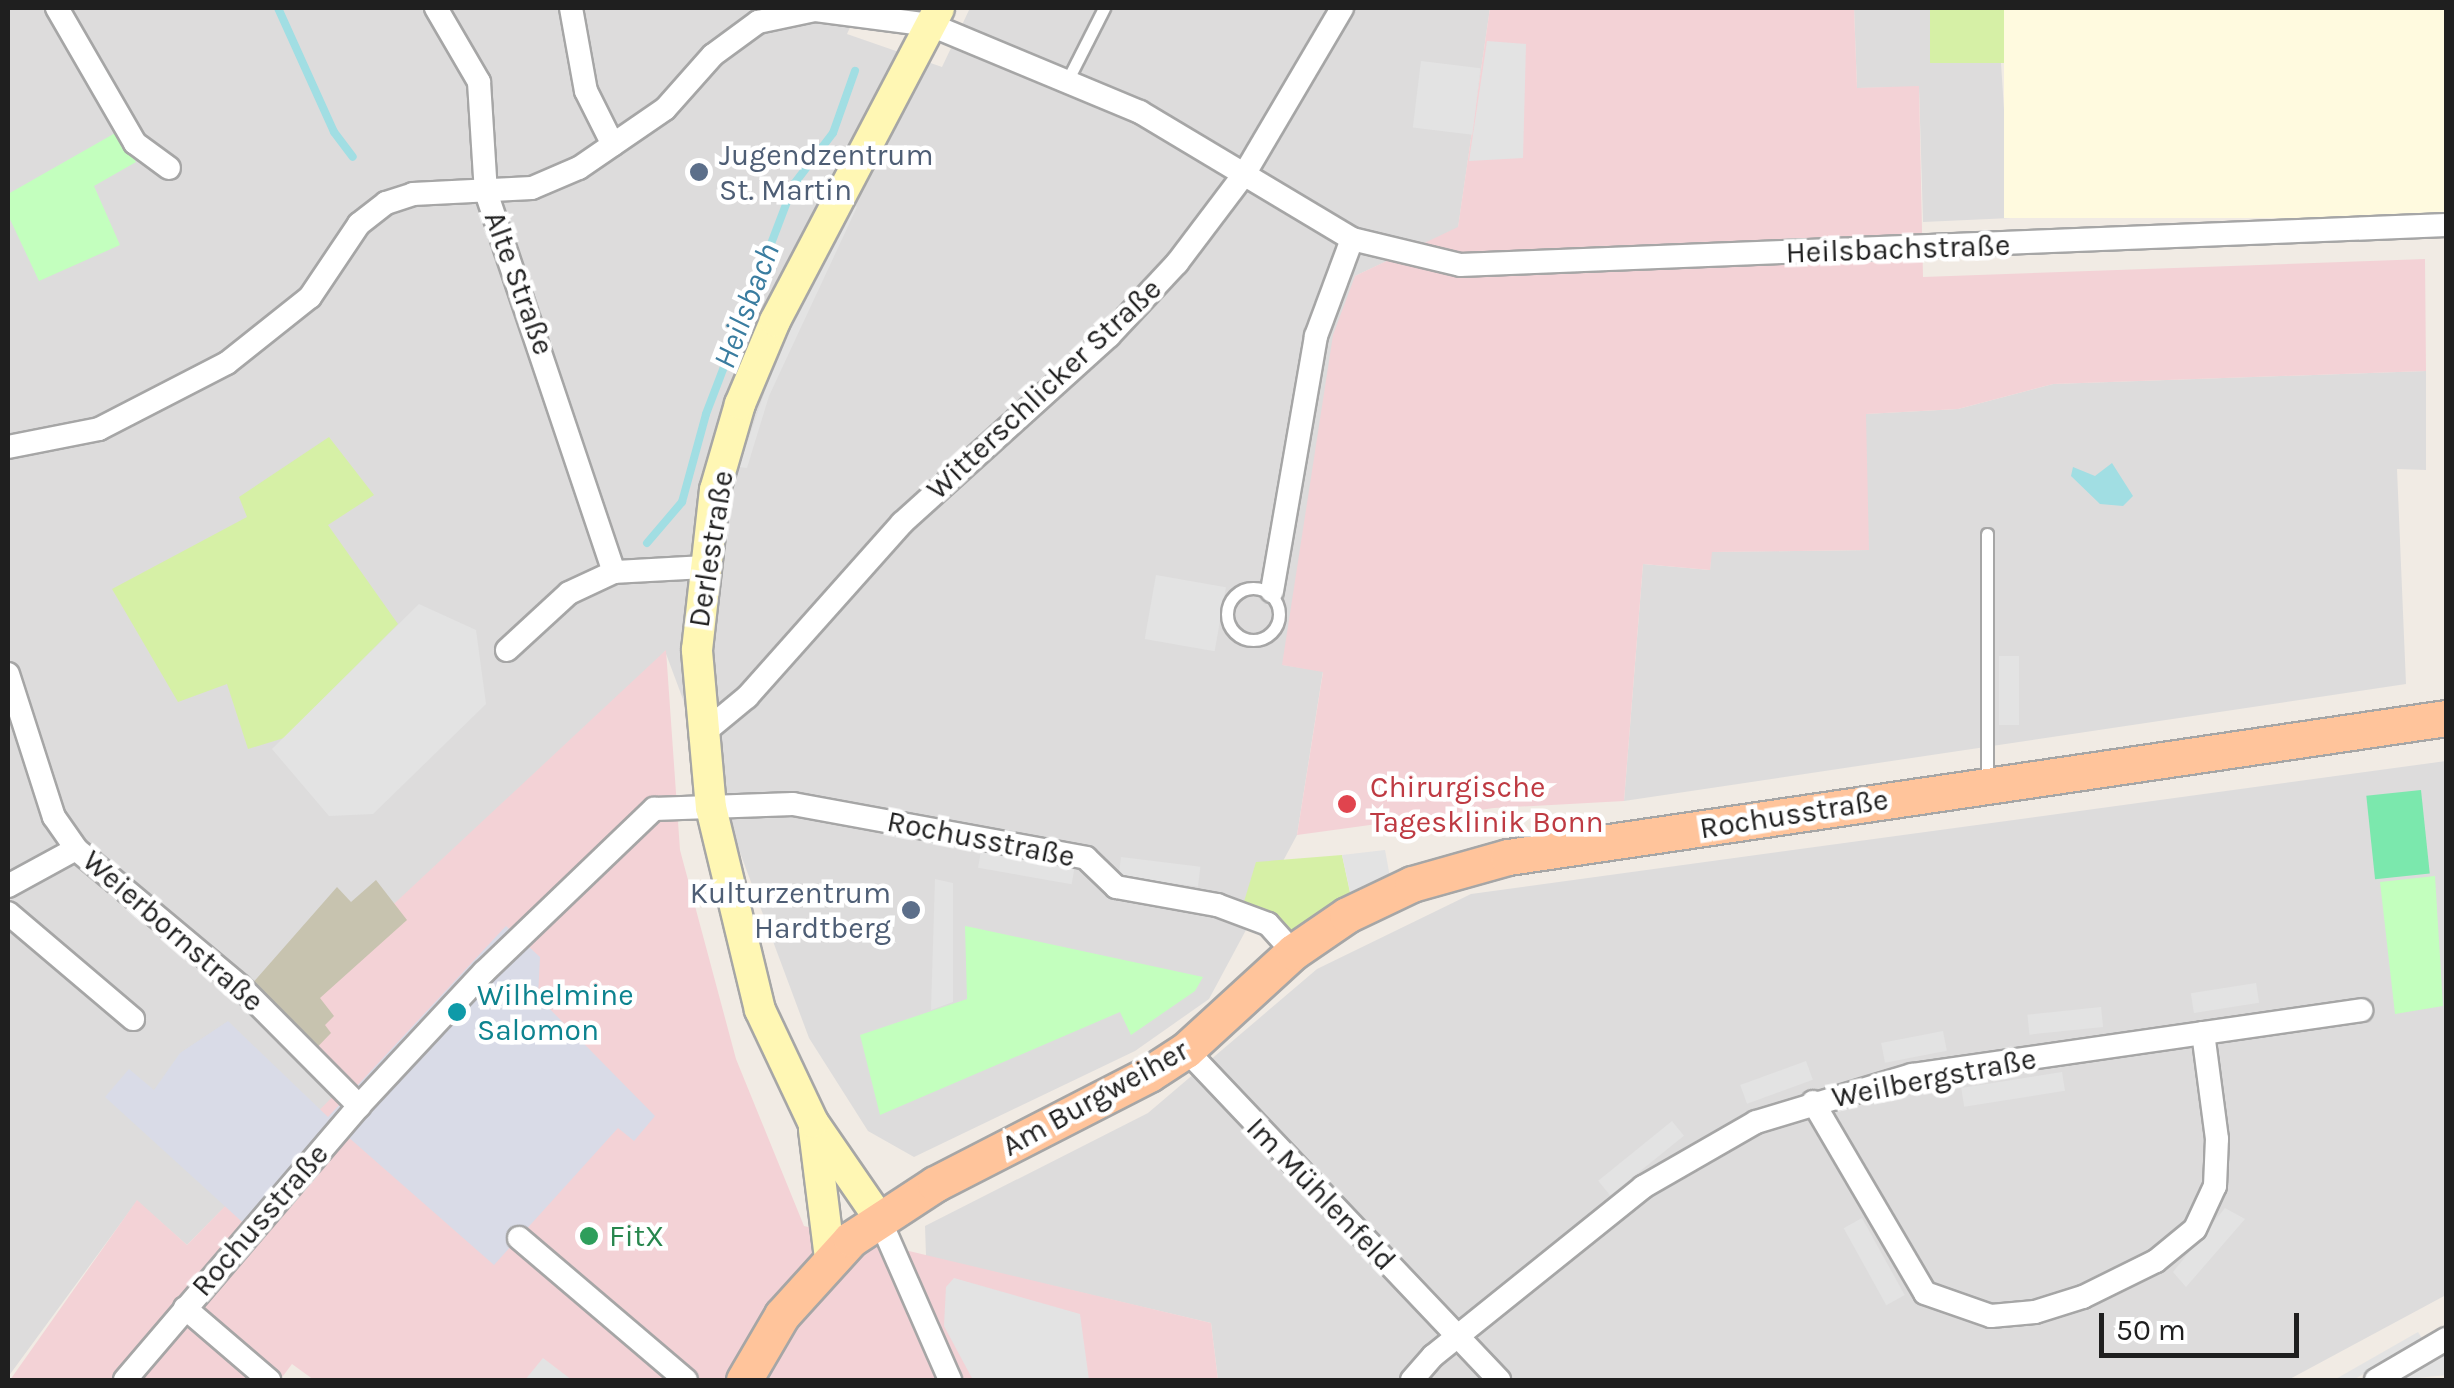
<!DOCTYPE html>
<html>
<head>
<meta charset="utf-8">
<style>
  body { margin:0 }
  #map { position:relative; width:2454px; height:1388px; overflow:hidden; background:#f1ebe4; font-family:Karla,sans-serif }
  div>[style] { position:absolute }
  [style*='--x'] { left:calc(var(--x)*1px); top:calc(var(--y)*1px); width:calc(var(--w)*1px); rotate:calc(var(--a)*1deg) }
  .residential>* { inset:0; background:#dddcdc }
  .commercial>* { inset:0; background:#f3d2d6 }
  .education>* { inset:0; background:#fffadf; transform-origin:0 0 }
  .construction>* { inset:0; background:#c7c3af }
  .grass>* { inset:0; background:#d6f0a6; transform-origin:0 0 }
  .park>* { inset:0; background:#c3ffbe }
  .pitch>* { inset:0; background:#7be8ad; transform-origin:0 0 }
  .parking>* { inset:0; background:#e3e3e3; transform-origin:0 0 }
  .plaza>* { inset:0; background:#d9dbe7 }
  .water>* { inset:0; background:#a1dee3 }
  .stream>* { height:8px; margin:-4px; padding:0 4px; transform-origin:4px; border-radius:4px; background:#a1dee3 }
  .roads { filter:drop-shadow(2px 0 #a6a6a6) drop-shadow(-2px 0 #a6a6a6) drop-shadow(0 2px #a6a6a6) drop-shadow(0 -2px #a6a6a6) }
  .lane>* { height:11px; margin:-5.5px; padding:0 5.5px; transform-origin:5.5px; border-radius:5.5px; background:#fff }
  .lane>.ring { margin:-5.5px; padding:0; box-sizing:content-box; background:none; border:11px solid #fff; border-radius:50% }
  .street>* { height:22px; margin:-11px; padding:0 11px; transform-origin:11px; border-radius:11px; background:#fff }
  .secondary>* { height:30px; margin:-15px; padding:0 15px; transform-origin:15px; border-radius:15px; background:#fff7b4 }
  .primary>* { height:35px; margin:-17.5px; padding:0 17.5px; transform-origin:17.5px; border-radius:17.5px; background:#ffc49b }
  .dots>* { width:28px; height:28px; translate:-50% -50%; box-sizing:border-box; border:5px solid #fff; border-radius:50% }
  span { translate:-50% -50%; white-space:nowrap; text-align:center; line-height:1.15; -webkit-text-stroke:9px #fff; paint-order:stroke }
  .service-label { font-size:30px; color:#4e5e75 }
  .left { translate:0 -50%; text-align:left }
  .right { translate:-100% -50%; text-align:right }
  .street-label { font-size:30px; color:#1f1f1f }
  .health-label { font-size:30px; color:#be3a42 }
  .culture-label { font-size:30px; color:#0d838f }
  .leisure-label { font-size:30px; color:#27864d }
  .water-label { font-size:32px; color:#3a7da0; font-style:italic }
  .frame { position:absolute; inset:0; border:10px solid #1f1f1f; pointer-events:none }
  .scale { position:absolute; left:2099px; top:1313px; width:200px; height:45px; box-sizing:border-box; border:5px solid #1f1f1f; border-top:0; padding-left:12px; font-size:30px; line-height:35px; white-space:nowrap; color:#1f1f1f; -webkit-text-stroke:8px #fff; paint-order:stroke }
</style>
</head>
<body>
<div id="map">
  <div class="residential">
    <div style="clip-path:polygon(8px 8px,859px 8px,847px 34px,942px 67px,970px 8px,1490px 8px,1458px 228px,1355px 276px,1283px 665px,1323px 671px,1297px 835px,1209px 999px,1135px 1051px,914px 1157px,868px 1131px,809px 1038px,665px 651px,346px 1084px,187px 1245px,137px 1201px,8px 1377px)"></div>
    <div style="clip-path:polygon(1854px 8px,1930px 8px,1932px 63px,2001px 63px,2011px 218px,1923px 222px,1919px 87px,1857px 88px)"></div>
    <div style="clip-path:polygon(2426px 371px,2426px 470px,2397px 469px,2406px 684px,1624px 801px,1643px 564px,1710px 570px,1711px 552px,1868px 550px,1865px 414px,1958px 409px,2053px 384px)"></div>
    <div style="clip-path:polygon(2446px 761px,2446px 1295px,2288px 1380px,1218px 1380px,1211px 1323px,926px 1256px,925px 1226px,1148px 1113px,1317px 969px,1471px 894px)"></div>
  </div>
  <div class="commercial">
    <div style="clip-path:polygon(1490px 8px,1854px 8px,1857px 88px,1919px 86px,1923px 277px,2425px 259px,2426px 371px,2053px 384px,1958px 409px,1866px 414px,1869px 550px,1712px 552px,1710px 570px,1643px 564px,1624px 801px,1494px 808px,1297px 835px,1323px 672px,1282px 665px,1333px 335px,1355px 276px,1458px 227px)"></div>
    <div style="clip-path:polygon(666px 650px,680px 850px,736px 1059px,804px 1226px,1211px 1323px,1218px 1380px,314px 1380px,292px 1364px,280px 1380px,10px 1380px,137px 1200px,187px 1245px,345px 1084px,276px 1014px)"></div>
  </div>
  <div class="education">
    <div style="left:2004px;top:8px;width:442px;height:210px"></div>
  </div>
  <div class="construction">
    <div style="clip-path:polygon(376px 880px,407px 920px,320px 998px,334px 1016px,325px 1025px,331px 1033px,306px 1059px,243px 994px,337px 887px,351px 902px)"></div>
  </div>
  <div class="grass">
    <div style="left:1930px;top:8px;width:74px;height:55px"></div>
    <div style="clip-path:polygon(329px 437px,374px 495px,328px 525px,398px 624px,284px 738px,248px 749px,227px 684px,178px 702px,112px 589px,247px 517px,239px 497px)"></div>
    <div style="clip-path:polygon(1342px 855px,1352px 902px,1292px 938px,1243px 905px,1256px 862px)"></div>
  </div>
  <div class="park">
    <div style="clip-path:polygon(117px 132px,136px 162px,94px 186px,120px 245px,39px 281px,8px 215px,8px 194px)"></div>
    <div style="clip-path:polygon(2435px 876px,2443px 1006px,2395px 1014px,2380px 882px)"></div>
    <div style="clip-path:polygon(965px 926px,975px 928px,1203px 977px,1195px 991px,1131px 1035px,1120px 1012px,880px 1115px,860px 1035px,967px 999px)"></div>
  </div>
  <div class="pitch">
    <div style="left:2421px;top:790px;width:84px;height:55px;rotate:84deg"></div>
  </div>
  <div class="parking">
    <div style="clip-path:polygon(1487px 41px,1526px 44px,1523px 158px,1469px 161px)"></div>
    <div style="left:1421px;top:61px;width:60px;height:67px;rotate:7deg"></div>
    <div style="clip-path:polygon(850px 203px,857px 207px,769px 396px,747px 468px,739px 467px,782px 341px)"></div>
    <div style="left:1156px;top:575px;width:71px;height:65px;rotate:10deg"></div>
    <div style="clip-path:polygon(419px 604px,476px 630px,486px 704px,373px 814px,329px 816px,272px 749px)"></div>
    <div style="left:1999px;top:656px;width:20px;height:69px"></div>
    <div style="clip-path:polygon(1385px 850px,1390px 877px,1351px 896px,1342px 855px)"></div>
    <div style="left:981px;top:851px;width:95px;height:17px;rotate:10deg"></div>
    <div style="left:1121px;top:857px;width:80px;height:20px;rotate:7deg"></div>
    <div style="clip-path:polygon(935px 879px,953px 883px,953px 1002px,931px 1010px)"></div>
    <div style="left:2256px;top:983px;width:20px;height:66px;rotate:81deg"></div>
    <div style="left:2101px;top:1007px;width:20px;height:74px;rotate:84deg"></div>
    <div style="left:1943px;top:1031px;width:20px;height:63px;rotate:79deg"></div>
    <div style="left:1806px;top:1061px;width:20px;height:70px;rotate:70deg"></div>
    <div style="left:2062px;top:1072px;width:19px;height:102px;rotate:81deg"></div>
    <div style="left:1672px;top:1121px;width:19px;height:95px;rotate:51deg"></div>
    <div style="clip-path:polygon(2225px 1208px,2245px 1219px,2186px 1287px,2173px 1272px)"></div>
    <div style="left:1862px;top:1218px;width:88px;height:21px;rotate:61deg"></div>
    <div style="clip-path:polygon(954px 1278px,1080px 1314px,1089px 1380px,973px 1380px,944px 1326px,946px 1287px)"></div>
    <div style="clip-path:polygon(2418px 1332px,2423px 1340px,2353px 1380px,2334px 1380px)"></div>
    <div style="clip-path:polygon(2446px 1353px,2446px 1375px,2399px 1380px)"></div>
    <div style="clip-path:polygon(543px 1358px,572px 1380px,525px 1380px)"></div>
  </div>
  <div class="plaza">
    <div style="clip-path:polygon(506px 926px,540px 957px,538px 997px,655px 1116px,634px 1141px,618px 1128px,494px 1265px,339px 1129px,251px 1230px,105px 1097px,129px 1069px,154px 1090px,180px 1053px,228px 1021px,328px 1117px)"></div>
  </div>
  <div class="water">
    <div style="clip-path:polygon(2112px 463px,2133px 496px,2123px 506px,2100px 504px,2071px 476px,2073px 467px,2095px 476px)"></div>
  </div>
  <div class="stream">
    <div style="--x:278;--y:8;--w:136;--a:65.7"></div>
    <div style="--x:334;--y:132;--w:31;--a:53"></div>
    <div style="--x:647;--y:543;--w:54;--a:-49.5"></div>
    <div style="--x:682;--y:502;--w:91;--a:-74.7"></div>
    <div style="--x:706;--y:414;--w:246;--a:-69.1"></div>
    <div style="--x:794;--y:184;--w:64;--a:-52.6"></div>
    <div style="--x:833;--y:133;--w:66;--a:-70.5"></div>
  </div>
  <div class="roads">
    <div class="lane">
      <div style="--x:1067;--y:81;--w:82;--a:-63.1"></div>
      <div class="ring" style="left:1227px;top:588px;width:41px;height:41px"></div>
      <div style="--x:1987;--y:780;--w:246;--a:-90"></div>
    </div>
    <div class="street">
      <div style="--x:57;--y:8;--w:156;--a:60"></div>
      <div style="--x:135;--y:143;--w:42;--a:36.3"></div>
      <div style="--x:436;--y:8;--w:86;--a:59.8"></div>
      <div style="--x:479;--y:82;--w:110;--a:86.4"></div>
      <div style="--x:486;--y:192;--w:401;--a:71.4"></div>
      <div style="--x:571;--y:8;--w:84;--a:79.8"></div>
      <div style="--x:586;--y:91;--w:60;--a:63.4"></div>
      <div style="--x:8;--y:447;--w:93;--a:-11.2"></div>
      <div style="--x:99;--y:429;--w:144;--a:-27.3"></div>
      <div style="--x:227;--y:363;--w:106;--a:-38.5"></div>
      <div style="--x:310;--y:297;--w:88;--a:-56.1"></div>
      <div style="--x:359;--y:224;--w:34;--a:-38"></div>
      <div style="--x:386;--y:203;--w:28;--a:-18"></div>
      <div style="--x:413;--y:194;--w:119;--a:-2.9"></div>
      <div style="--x:532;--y:188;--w:51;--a:-23.1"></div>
      <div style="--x:579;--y:168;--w:104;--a:-34.5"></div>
      <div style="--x:665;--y:109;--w:72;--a:-48.4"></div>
      <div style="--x:713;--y:55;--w:56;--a:-36.3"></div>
      <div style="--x:758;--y:22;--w:58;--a:-11.9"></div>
      <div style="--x:815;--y:10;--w:117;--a:7.4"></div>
      <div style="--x:931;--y:25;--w:226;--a:22.6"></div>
      <div style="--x:1140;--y:112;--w:247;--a:30.9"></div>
      <div style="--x:1352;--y:239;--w:111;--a:13.5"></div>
      <div style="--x:1460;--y:265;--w:987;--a:-2.32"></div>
      <div style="--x:1272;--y:591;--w:259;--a:-80.2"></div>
      <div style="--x:1316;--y:336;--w:103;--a:-69.6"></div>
      <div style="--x:507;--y:650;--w:84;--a:-42.6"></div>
      <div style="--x:569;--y:593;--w:50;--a:-25"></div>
      <div style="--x:614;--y:572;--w:89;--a:-3.2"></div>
      <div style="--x:8;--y:674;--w:150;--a:72.2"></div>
      <div style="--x:54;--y:817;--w:39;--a:55"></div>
      <div style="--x:76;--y:849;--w:215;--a:39.9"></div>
      <div style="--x:241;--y:987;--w:168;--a:45.2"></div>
      <div style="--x:701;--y:735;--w:60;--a:-39.6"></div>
      <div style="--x:747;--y:697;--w:233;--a:-48.3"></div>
      <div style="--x:902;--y:523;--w:279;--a:-42.1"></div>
      <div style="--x:1109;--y:336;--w:100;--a:-47"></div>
      <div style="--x:1177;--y:263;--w:113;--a:-52.9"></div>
      <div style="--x:1245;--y:173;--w:191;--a:-59.5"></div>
      <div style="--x:8;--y:886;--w:77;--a:-28.6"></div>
      <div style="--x:8;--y:913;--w:164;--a:40.3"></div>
      <div style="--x:1186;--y:1050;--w:455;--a:46.5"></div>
      <div style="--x:1813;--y:1102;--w:221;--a:59.6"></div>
      <div style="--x:1925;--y:1293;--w:70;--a:19.2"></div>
      <div style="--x:1991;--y:1316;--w:44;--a:-5.2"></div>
      <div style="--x:2035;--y:1312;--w:50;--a:-17.4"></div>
      <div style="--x:2083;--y:1297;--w:81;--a:-26.3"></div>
      <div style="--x:2156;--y:1261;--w:50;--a:-39.4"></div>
      <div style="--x:2195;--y:1229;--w:47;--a:-65.1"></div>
      <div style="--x:2215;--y:1186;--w:47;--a:-87.6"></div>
      <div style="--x:2217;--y:1139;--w:107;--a:-97.5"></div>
      <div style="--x:879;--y:1218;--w:177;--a:66.3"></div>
      <div style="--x:519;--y:1238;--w:219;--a:40.4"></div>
      <div style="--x:185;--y:1308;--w:111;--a:40.6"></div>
      <div style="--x:125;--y:1380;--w:360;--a:-49.5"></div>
      <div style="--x:359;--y:1106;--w:183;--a:-47"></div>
      <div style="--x:484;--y:972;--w:236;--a:-43.8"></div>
      <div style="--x:654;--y:809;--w:139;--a:-2.1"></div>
      <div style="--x:793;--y:804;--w:298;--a:10.4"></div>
      <div style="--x:1086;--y:858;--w:42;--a:44"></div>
      <div style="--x:1116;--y:887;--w:103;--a:10.1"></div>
      <div style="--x:1217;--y:905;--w:54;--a:20.4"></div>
      <div style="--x:1268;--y:924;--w:38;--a:48"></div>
      <div style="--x:1412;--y:1380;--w:32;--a:-49"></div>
      <div style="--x:1433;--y:1356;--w:270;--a:-38.8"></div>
      <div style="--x:1643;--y:1187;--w:130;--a:-29.9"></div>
      <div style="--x:1756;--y:1122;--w:163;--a:-16.8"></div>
      <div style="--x:1912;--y:1075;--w:454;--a:-8.2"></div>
      <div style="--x:2376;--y:1380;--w:81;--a:-30.4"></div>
    </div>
    <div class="secondary">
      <div style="--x:814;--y:1130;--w:130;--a:82.9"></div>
      <div style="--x:879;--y:1218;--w:116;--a:-124.5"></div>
      <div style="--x:813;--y:1122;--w:124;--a:-115.3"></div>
      <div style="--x:760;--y:1010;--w:208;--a:-103.6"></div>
      <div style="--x:711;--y:808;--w:159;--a:-95.1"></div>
      <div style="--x:697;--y:650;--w:161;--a:-83.6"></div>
      <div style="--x:715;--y:490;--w:90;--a:-73.8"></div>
      <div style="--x:740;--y:404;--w:90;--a:-67.1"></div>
      <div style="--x:775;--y:321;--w:353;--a:-62.3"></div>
    </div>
    <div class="primary">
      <div style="--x:744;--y:1380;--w:75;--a:-59.7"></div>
      <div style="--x:782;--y:1315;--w:103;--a:-47.8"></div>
      <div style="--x:851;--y:1239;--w:100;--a:-33.2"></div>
      <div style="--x:935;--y:1184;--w:241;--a:-27.2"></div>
      <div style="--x:1149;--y:1074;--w:44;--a:-33"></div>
      <div style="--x:1186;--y:1050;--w:145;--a:-42.5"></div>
      <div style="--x:1293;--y:952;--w:65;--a:-34.4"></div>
      <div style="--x:1347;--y:915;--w:72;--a:-25.5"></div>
      <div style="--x:1412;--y:884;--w:100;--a:-15.7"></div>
      <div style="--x:1508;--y:857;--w:948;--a:-8.43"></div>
    </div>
  </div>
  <div class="dots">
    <div style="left:699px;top:172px;background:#5c6f8a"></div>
    <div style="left:1347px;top:804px;background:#e0444e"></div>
    <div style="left:911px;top:910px;background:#5c6f8a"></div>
    <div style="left:457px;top:1012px;background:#0f9aa8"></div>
    <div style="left:589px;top:1236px;background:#2e9e5b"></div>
  </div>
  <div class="service-label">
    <span class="left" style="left:719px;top:172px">Jugendzentrum<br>St. Martin</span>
    <span class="right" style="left:891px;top:910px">Kulturzentrum<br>Hardtberg</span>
  </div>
  <div class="street-label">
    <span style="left:1898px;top:249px;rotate:-2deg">Heilsbachstraße</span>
    <span style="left:519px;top:283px;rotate:70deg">Alte Straße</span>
    <span style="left:1044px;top:389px;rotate:-43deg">Witterschlicker Straße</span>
    <span style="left:711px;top:549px;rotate:-81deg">Derlestraße</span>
    <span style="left:1794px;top:814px;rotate:-9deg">Rochusstraße</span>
    <span style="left:981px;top:839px;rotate:11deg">Rochusstraße</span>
    <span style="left:173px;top:931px;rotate:41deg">Weierbornstraße</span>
    <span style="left:1934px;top:1078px;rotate:-11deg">Weilbergstraße</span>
    <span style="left:1095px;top:1098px;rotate:-29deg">Am Burgweiher</span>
    <span style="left:1321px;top:1194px;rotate:46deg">Im Mühlenfeld</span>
    <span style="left:260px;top:1220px;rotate:-49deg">Rochusstraße</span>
  </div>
  <div class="health-label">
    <span class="left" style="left:1370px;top:804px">Chirurgische<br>Tagesklinik Bonn</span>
  </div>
  <div class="culture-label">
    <span class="left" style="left:477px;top:1012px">Wilhelmine<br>Salomon</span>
  </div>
  <div class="leisure-label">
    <span class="left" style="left:609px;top:1236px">FitX</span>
  </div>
  <div class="water-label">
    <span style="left:747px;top:306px;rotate:-69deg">Heilsbach</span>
  </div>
  <div class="frame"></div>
  <div class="scale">50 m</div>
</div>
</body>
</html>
